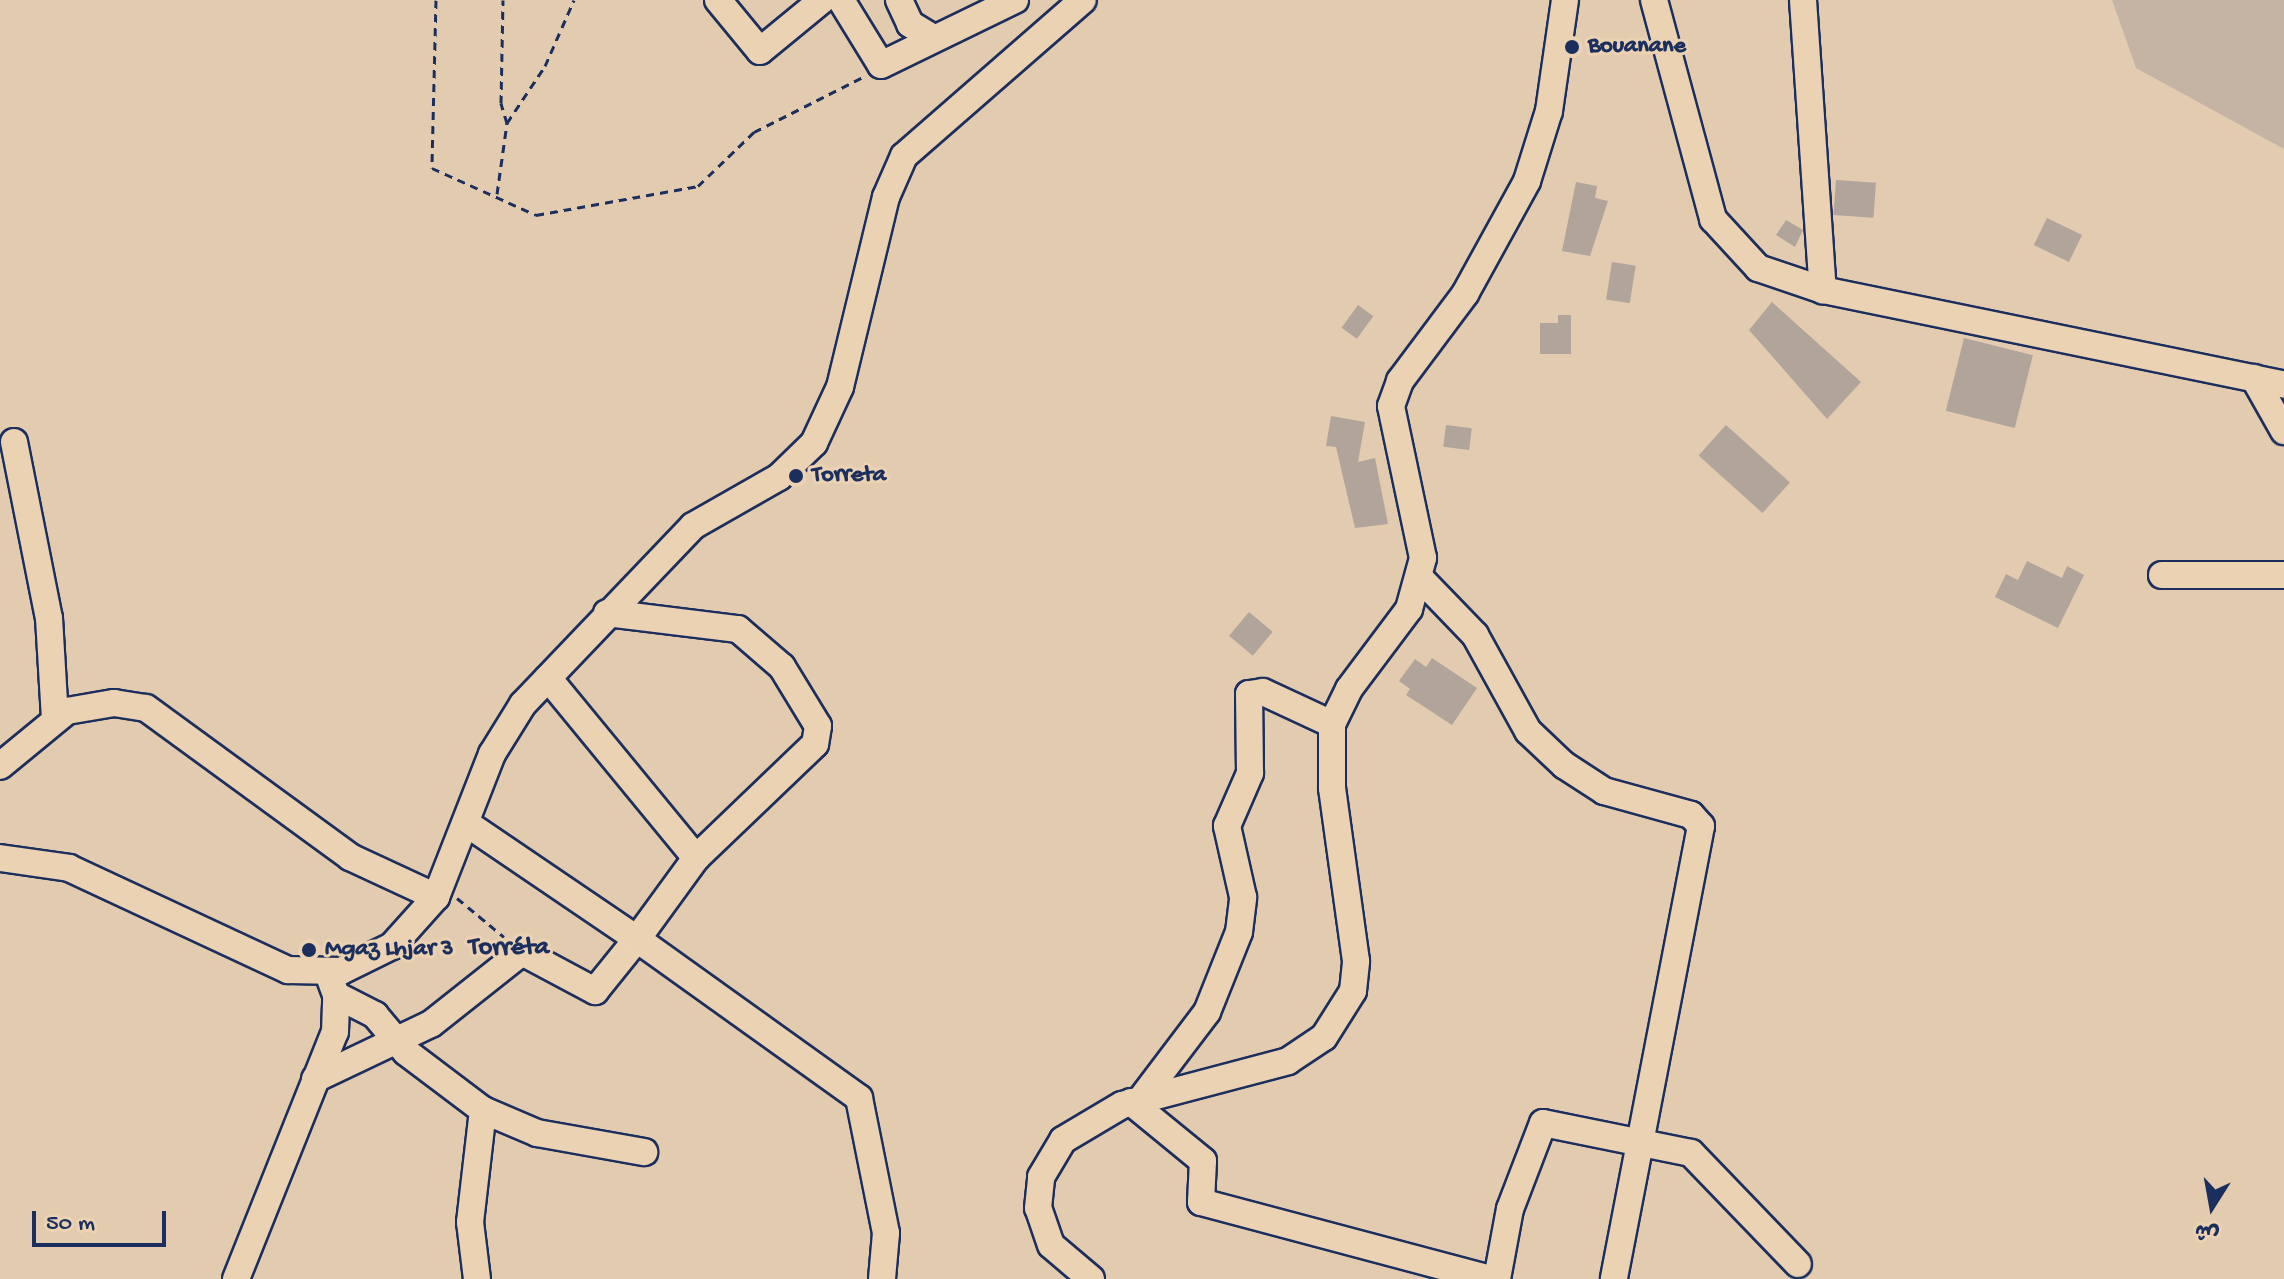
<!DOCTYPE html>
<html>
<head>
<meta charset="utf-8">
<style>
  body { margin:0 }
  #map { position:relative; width:2284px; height:1279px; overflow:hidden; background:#e3cbb0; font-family:"Gochi Hand","Playpen Sans Arabic",sans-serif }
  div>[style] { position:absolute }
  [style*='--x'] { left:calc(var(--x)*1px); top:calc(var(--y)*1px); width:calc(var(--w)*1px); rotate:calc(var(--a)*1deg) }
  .green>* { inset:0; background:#c5b4a4 }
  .building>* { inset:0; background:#b0a49b; transform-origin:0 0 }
  .path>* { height:3px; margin-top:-1.5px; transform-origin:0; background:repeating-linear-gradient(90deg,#1b2f5e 0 8px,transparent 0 14px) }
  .roads { filter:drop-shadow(2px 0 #1b2f5e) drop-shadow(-2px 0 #1b2f5e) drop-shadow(0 2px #1b2f5e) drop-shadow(0 -2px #1b2f5e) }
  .minor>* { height:26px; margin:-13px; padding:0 13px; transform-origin:13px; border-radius:13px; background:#ebd2b3 }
  .dots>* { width:22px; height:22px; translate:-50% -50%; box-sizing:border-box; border:4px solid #ebd2b3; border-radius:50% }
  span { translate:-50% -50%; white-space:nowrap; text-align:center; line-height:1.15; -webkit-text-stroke:6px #ebd2b3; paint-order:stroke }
  .poi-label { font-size:24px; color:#1b2f5e; font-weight:700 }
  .left { translate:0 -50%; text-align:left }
  .neighbourhood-label { font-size:26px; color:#1b2f5e; font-weight:700 }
  .north { position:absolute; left:2172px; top:1167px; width:80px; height:80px; -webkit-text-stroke:6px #ebd2b3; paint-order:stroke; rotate:191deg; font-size:22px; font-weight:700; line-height:32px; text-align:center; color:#1b2f5e }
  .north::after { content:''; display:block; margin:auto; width:28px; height:36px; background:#1b2f5e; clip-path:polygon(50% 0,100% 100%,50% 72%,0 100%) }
  .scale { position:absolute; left:32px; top:1211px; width:134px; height:36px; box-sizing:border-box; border:4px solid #1b2f5e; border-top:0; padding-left:10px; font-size:24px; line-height:28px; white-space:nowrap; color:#1b2f5e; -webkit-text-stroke:6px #ebd2b3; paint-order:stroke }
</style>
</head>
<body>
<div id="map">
  <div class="green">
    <div style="clip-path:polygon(2112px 0,2284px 0,2284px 149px,2136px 68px)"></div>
  </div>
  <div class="building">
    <div style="left:1836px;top:180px;width:40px;height:35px;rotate:4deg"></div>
    <div style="clip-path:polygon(1576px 182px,1597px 186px,1595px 198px,1608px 201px,1590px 256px,1562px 251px)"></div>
    <div style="left:2047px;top:218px;width:39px;height:30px;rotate:26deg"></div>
    <div style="clip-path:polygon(1786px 220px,1803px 230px,1795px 247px,1776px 235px)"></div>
    <div style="left:1612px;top:262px;width:24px;height:38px;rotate:9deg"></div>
    <div style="clip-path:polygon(1772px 302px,1861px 382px,1827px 419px,1749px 330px)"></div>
    <div style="left:1358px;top:305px;width:19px;height:28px;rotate:36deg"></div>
    <div style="clip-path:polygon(1558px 315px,1571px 315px,1571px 354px,1540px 354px,1540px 323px,1558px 323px)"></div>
    <div style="left:1964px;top:338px;width:71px;height:75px;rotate:14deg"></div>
    <div style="clip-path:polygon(1331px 416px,1365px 422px,1358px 462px,1375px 458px,1388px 524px,1355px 528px,1336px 447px,1326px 446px)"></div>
    <div style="left:1446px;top:425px;width:26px;height:22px;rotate:7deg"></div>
    <div style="left:1726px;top:425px;width:86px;height:41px;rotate:42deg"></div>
    <div style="clip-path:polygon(2027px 561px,2062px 578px,2067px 566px,2084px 575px,2058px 628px,1995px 597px,2006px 574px,2018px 580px)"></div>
    <div style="left:1249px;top:612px;width:31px;height:31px;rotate:40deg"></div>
    <div style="clip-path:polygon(1432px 658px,1477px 688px,1452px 725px,1406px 695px,1410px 689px,1399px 681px,1415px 659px,1426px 667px)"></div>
  </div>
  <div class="path">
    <div style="--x:436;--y:0;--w:168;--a:91.4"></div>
    <div style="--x:432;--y:168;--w:114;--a:24.3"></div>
    <div style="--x:536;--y:215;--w:165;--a:-10.1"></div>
    <div style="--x:698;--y:186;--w:78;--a:-44"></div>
    <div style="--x:754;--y:132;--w:124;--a:-26.8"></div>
    <div style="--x:507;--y:123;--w:69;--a:-56.3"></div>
    <div style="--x:545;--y:66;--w:72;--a:-66.3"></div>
    <div style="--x:497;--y:194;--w:72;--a:-82"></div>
    <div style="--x:507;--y:123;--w:21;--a:-107"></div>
    <div style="--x:501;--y:103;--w:103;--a:-88.9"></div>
    <div style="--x:457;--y:898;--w:61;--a:39.7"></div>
  </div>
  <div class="roads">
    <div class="minor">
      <div style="--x:718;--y:0;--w:66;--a:50.5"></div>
      <div style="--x:760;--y:51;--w:80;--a:-39.4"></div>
      <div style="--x:841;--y:0;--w:76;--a:58.4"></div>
      <div style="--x:881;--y:65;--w:149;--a:-25.9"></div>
      <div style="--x:899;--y:0;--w:26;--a:65"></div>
      <div style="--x:910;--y:24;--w:27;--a:31"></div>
      <div style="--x:1654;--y:0;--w:227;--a:74.9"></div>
      <div style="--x:1713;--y:219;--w:67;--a:47.4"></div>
      <div style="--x:1758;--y:268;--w:69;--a:18.7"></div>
      <div style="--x:1823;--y:290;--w:471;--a:11.6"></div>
      <div style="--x:1803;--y:0;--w:291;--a:86.1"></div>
      <div style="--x:2254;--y:378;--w:61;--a:60.5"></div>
      <div style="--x:14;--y:442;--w:179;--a:78.8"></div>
      <div style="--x:49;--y:618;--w:100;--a:86.6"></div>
      <div style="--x:2162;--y:575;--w:122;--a:0"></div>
      <div style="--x:1421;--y:579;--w:78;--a:46"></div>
      <div style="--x:1475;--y:635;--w:110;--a:61.1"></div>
      <div style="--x:1528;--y:731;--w:50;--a:43.4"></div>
      <div style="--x:1564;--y:765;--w:48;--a:33"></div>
      <div style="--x:1604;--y:791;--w:90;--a:15.4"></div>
      <div style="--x:1691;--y:815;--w:15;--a:48"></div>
      <div style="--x:1701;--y:826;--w:461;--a:100.9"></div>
      <div style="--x:607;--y:613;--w:132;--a:7"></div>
      <div style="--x:738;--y:629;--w:58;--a:40.8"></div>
      <div style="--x:782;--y:667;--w:69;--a:58.6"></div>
      <div style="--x:818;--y:726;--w:18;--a:99"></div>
      <div style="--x:815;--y:744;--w:165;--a:136.2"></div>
      <div style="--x:0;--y:766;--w:87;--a:-39.4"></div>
      <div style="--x:67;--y:711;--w:48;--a:-9.7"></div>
      <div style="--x:114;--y:703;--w:32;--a:9"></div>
      <div style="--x:146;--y:708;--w:253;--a:36.1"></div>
      <div style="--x:350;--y:857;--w:95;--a:24.9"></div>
      <div style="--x:466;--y:823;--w:207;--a:34.2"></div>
      <div style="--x:637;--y:939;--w:100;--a:-53.9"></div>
      <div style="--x:696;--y:858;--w:233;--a:-129.4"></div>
      <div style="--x:0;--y:858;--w:70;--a:8.2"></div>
      <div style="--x:69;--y:868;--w:242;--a:25"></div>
      <div style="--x:288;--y:970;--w:53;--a:1.1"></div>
      <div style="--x:341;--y:971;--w:57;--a:-26.1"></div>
      <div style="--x:392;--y:946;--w:66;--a:-48.1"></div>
      <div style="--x:436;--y:897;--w:154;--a:-68.6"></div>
      <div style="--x:492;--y:754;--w:59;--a:-58.2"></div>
      <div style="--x:523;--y:704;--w:246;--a:-46.3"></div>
      <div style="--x:693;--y:526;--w:99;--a:-29.7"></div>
      <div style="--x:779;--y:477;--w:49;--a:-44.2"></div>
      <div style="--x:814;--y:443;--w:62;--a:-65.1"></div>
      <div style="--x:840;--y:387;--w:195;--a:-76.4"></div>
      <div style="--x:886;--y:197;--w:45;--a:-66.3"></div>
      <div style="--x:904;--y:156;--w:237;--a:-41.1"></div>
      <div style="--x:328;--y:973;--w:23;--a:70"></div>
      <div style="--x:336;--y:995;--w:44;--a:27.1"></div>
      <div style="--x:375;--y:1015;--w:48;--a:50"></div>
      <div style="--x:406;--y:1052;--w:96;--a:37"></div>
      <div style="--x:483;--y:1110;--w:113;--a:96.6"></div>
      <div style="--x:470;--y:1222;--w:57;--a:83"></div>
      <div style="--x:315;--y:1079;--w:128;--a:-25.4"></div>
      <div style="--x:431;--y:1024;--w:116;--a:-38.4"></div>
      <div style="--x:522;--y:952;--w:83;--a:28.1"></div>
      <div style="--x:595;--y:991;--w:67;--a:-51.1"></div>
      <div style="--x:637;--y:939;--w:273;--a:35.6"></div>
      <div style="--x:859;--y:1098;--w:138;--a:78.7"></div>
      <div style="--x:886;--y:1233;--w:46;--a:95"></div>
      <div style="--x:1141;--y:1099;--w:109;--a:-52.8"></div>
      <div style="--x:1207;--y:1012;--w:86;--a:-68.2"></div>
      <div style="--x:1239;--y:932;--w:35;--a:-83"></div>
      <div style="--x:1243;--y:897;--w:73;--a:-102.7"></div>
      <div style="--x:1227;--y:826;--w:58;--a:-66.5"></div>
      <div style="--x:1250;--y:773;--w:79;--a:-90.7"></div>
      <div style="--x:1249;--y:694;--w:14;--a:-8"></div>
      <div style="--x:1263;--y:692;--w:76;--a:24.9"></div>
      <div style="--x:1131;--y:1102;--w:93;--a:39.3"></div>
      <div style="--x:1203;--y:1161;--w:41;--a:92.8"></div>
      <div style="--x:1201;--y:1202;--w:300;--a:14.9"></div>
      <div style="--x:483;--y:1110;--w:59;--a:23.1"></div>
      <div style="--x:537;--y:1133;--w:109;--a:10.1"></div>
      <div style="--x:236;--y:1279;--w:266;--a:-68.2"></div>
      <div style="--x:335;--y:1032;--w:37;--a:-88"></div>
      <div style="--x:1091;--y:1279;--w:52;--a:-139.6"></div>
      <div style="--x:1051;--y:1245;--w:39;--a:-109"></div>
      <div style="--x:1038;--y:1208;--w:31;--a:-84"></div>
      <div style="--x:1041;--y:1177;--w:43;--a:-59.3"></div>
      <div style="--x:1063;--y:1140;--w:69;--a:-30.7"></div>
      <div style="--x:1122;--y:1105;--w:172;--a:-14.8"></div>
      <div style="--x:1288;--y:1061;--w:43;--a:-33.7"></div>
      <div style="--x:1324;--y:1037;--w:54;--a:-57.8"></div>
      <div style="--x:1353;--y:991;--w:30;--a:-84"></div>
      <div style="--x:1356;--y:961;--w:175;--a:-97.9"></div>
      <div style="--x:1332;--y:788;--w:64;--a:-90"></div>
      <div style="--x:1332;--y:724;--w:39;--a:-64"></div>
      <div style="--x:1349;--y:689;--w:100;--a:-53.1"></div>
      <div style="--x:1409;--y:609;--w:53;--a:-74.6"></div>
      <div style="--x:1423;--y:558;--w:155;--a:-101.9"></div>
      <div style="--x:1391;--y:406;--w:27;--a:-70"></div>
      <div style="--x:1400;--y:381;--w:109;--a:-53.2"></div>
      <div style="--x:1465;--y:294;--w:129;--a:-61.2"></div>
      <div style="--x:1527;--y:181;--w:73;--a:-72.6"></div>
      <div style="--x:1549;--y:111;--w:112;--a:-81.8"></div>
      <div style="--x:1497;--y:1279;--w:71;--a:-79.5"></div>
      <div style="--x:1510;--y:1209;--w:92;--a:-69"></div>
      <div style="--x:1543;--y:1123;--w:151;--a:11.5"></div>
      <div style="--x:1691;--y:1153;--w:154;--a:46.1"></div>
    </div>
  </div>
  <div class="dots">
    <div style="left:1572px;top:47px;background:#1b2f5e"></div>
    <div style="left:796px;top:476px;background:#1b2f5e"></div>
    <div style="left:309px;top:950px;background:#1b2f5e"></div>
  </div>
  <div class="poi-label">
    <span class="left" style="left:1588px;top:47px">Bouanane</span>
    <span class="left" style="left:812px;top:476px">Torreta</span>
    <span class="left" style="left:325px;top:950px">Mgaz Lhjar 3</span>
  </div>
  <div class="neighbourhood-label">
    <span style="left:509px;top:949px">Torréta</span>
  </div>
  <div class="north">ش</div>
  <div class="scale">50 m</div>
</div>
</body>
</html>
